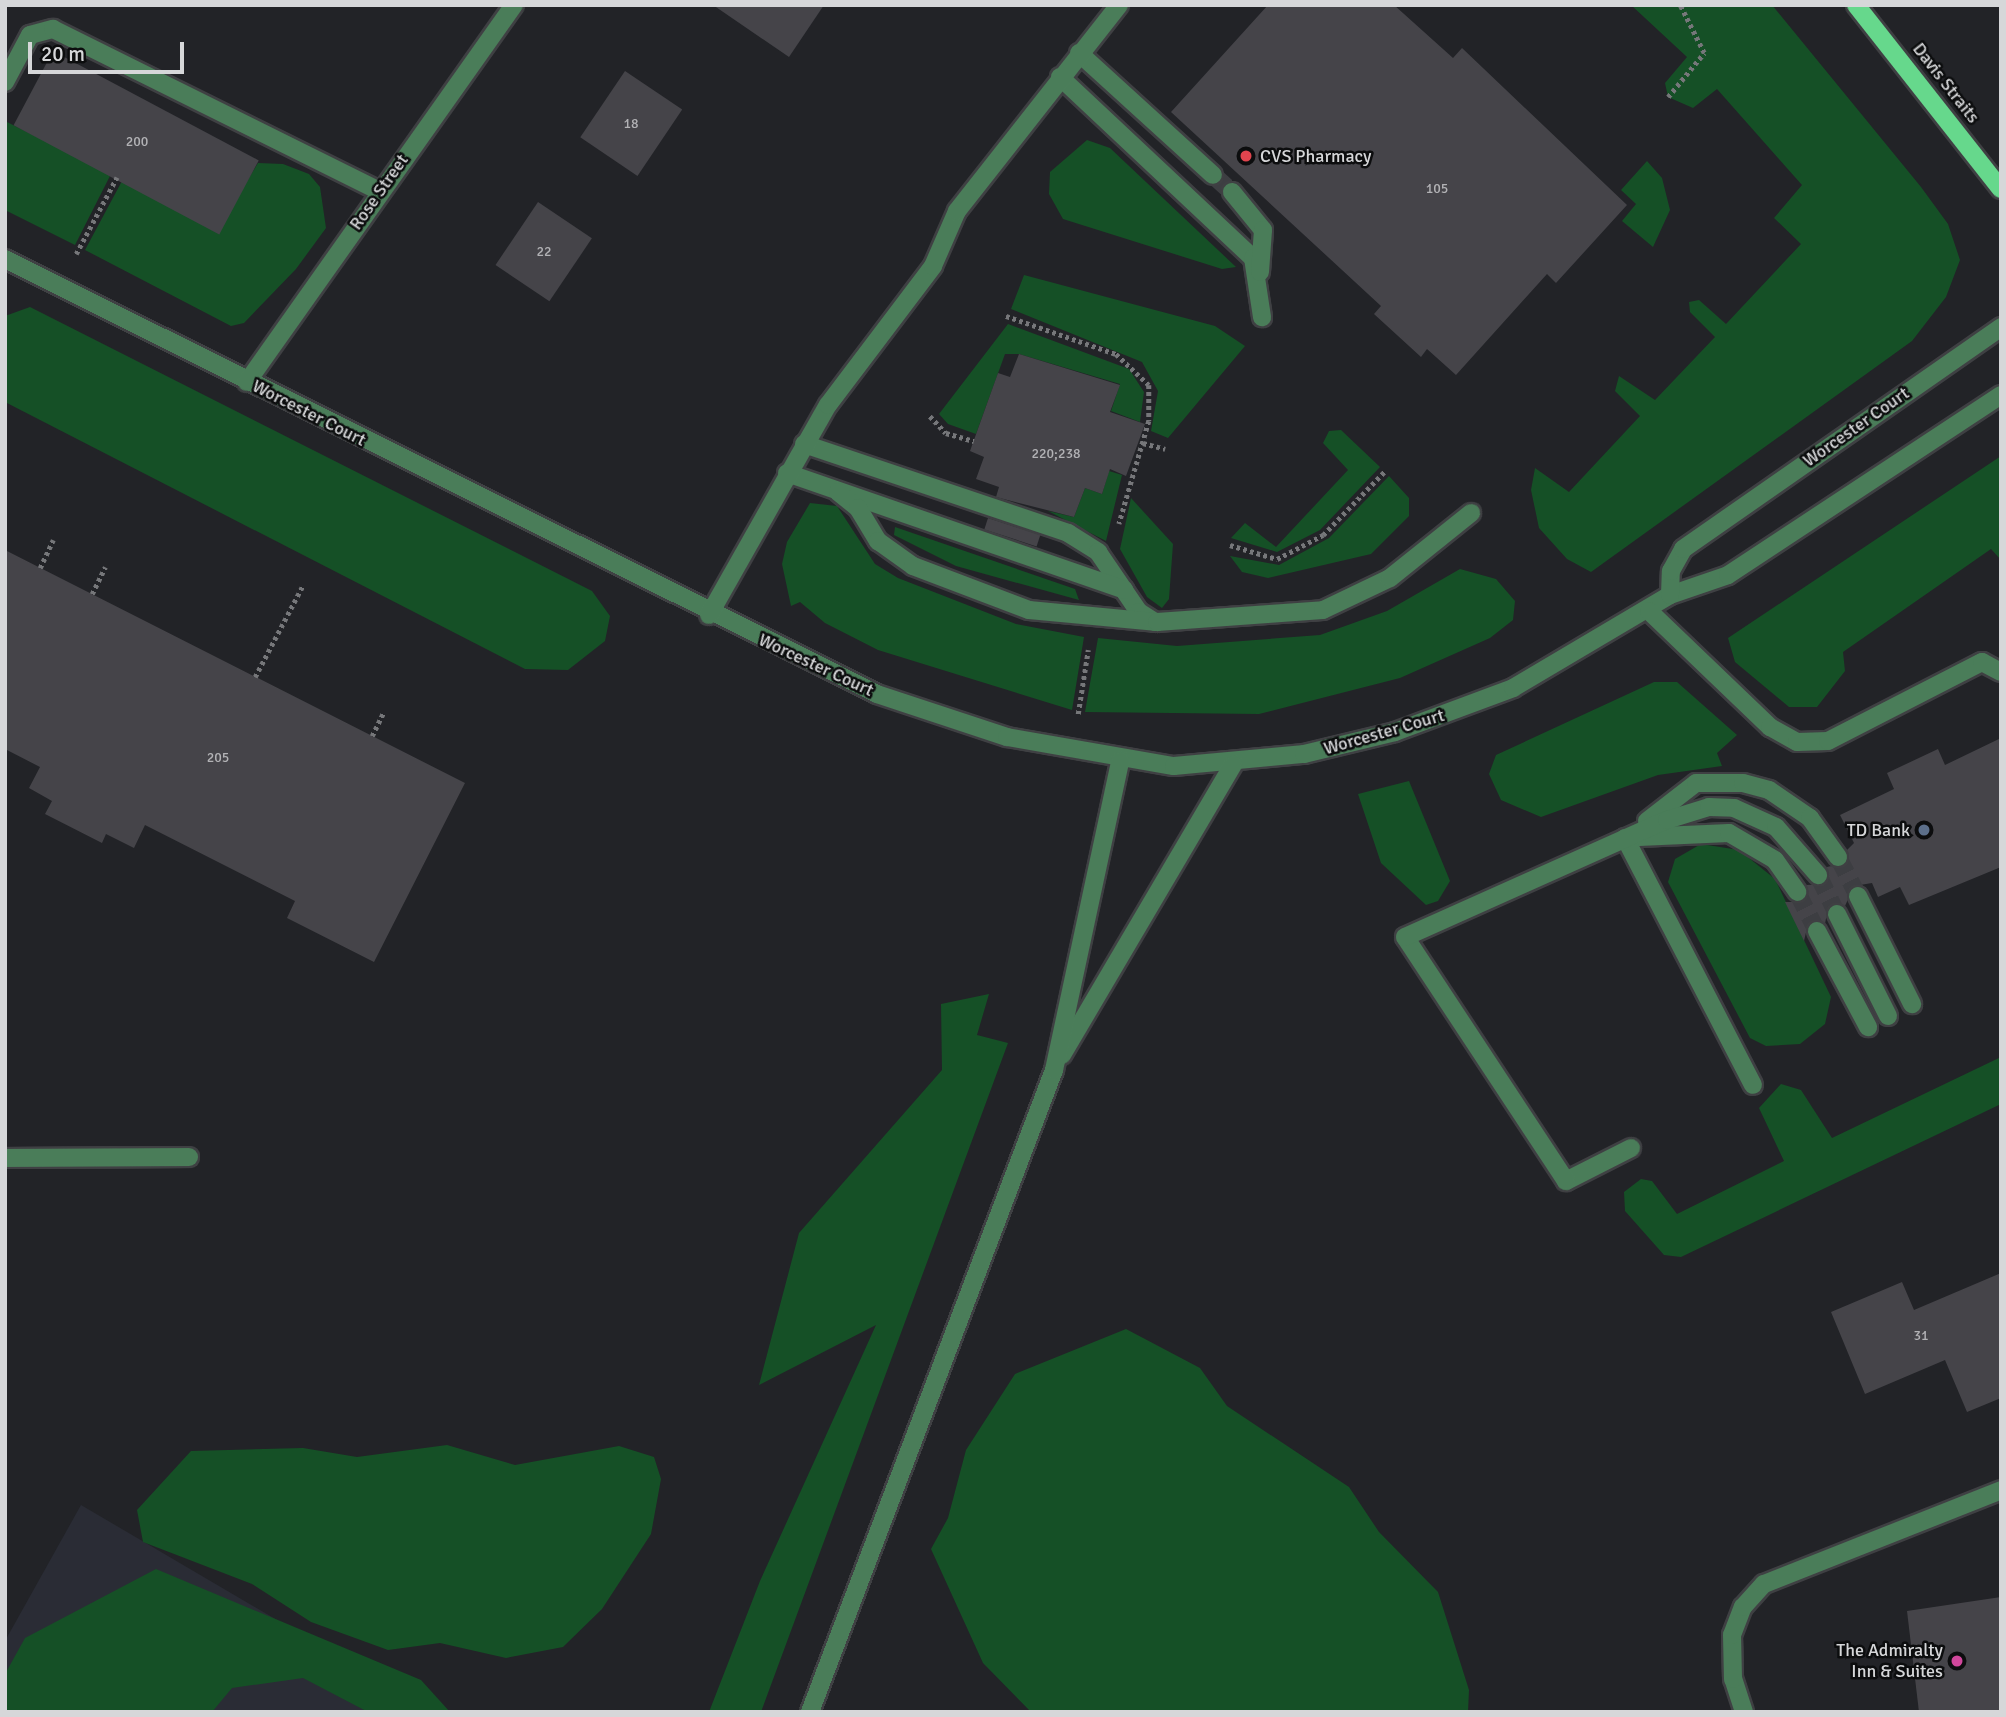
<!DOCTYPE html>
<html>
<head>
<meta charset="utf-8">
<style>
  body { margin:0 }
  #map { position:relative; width:2006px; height:1717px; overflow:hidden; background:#222327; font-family:Signika,sans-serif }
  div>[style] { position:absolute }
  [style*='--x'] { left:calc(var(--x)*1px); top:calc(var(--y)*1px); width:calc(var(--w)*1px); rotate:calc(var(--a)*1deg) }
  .built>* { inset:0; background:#2a2c35 }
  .green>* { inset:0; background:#155026 }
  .building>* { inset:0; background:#454449; transform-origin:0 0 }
  .minor-tunnel>* { height:18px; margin-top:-9px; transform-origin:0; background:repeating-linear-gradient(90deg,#3d3e42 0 18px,transparent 0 27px) }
  .path>* { height:4.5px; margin-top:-2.25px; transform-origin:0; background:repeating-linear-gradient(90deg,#76777a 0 3.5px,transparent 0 7px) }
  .roads { filter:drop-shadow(2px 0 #3f4043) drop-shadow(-2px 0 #3f4043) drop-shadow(0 2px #3f4043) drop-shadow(0 -2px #3f4043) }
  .minor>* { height:18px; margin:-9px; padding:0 9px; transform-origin:9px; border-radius:9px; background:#4a7d59 }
  .major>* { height:18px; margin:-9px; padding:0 9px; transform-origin:9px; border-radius:9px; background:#66d88c }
  .dots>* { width:19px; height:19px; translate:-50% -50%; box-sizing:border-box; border:4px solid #0c0d0e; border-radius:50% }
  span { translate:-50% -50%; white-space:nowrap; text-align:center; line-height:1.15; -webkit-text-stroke:5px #0c0d0e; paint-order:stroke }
  .number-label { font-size:14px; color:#b2b2b5 }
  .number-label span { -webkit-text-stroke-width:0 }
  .street-label { font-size:18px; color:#d6d7d9 }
  .poi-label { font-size:18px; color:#d6d7d9 }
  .left { translate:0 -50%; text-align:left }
  .right { translate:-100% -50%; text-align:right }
  .frame { position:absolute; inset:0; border:7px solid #d6d7d9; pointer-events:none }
  .scale { position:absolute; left:28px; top:42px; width:156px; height:32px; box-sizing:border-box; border:4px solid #d6d7d9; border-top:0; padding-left:9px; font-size:21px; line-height:24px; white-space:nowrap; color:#d6d7d9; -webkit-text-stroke:5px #0c0d0e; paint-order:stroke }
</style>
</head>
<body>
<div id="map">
  <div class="built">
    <div style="clip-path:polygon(81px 1505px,427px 1708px,429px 1712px,5px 1712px,5px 1641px)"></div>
  </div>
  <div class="green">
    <div style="clip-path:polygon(1631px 5px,1772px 5px,1921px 187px,1948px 224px,1960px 260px,1946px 297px,1912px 341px,1591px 572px,1567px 559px,1539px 528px,1531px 490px,1535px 468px,1569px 492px,1640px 416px,1615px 391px,1619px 376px,1655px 400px,1715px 337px,1690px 312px,1689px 302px,1699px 300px,1726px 324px,1801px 244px,1774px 218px,1802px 185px,1717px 89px,1693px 108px,1668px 97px,1665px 83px,1687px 57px)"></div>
    <div style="clip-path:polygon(5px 121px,111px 174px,75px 245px,5px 210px)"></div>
    <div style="clip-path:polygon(1087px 140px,1110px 148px,1236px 267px,1222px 269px,1063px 219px,1049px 194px,1050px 172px)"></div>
    <div style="clip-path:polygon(1647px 161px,1662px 178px,1670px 210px,1653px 247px,1622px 221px,1636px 204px,1621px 190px)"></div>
    <div style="clip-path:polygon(258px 163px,283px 164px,309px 174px,320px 187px,326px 228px,296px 269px,244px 323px,231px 326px,85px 250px,122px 181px,218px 229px)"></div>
    <div style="clip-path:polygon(1024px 275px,1215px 326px,1245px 346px,1168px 438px,1151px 431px,1158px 391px,1142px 362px,1011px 309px)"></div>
    <div style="clip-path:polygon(30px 307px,592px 591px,610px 616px,605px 641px,568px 670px,525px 669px,5px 402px,5px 316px)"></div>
    <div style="clip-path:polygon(1008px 324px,1129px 369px,1144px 392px,1140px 422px,1111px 411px,1120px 384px,1019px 354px,1005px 354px,976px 434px,948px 424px,939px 414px)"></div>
    <div style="clip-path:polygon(1341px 430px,1380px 467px,1320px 530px,1277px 552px,1231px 538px,1245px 523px,1276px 547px,1348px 470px,1323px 443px,1329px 431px)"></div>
    <div style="clip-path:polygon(2001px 456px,2001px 560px,1991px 549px,1843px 652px,1845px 671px,1817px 707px,1789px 707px,1735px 662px,1728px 638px)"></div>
    <div style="clip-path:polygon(1109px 471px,1122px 475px,1106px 541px,1048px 511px,1074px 517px,1085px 488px,1102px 494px)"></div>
    <div style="clip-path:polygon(1389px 476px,1409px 498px,1409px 516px,1371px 554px,1268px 578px,1242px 572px,1230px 556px,1279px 565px,1329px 538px)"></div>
    <div style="clip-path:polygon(1131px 498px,1173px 544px,1169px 599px,1162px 608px,1147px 597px,1120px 549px)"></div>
    <div style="clip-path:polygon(810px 503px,837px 506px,875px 564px,898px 578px,1016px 624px,1084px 637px,1072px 710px,878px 650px,825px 623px,800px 602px,791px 606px,782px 564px,787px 542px)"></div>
    <div style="clip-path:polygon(895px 527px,1075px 589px,1079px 600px,956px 566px,894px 535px)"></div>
    <div style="clip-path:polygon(1460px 569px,1496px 579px,1515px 601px,1513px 620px,1490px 638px,1400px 678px,1259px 714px,1085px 712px,1098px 638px,1177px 646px,1320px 635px,1387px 611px)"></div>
    <div style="clip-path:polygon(1654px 682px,1677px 682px,1737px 735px,1717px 753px,1722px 766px,1658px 775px,1541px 817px,1501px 800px,1489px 774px,1496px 755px)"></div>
    <div style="clip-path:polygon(1409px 781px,1450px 881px,1438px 901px,1426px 905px,1381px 863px,1358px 794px)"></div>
    <div style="clip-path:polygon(1701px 844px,1739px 850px,1775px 879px,1831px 997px,1825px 1024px,1800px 1044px,1766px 1046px,1750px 1038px,1668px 882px,1675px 859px)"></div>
    <div style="clip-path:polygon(989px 994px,977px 1035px,1008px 1043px,761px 1712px,709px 1712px,760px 1581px,876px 1325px,759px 1385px,799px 1233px,942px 1070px,941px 1004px)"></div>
    <div style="clip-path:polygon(2001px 1057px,2001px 1104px,1681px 1257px,1664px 1255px,1625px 1211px,1624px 1192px,1641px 1179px,1652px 1181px,1677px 1214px,1784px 1161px,1759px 1108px,1781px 1084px,1801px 1090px,1832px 1138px)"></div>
    <div style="clip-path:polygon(1126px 1329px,1200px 1368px,1227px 1406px,1349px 1487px,1379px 1532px,1438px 1592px,1469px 1690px,1468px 1712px,1031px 1712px,983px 1663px,931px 1549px,948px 1518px,966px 1450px,1015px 1374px)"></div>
    <div style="clip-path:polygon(447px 1445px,515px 1465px,619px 1446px,654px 1457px,661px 1479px,651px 1534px,602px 1609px,563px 1647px,506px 1658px,440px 1643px,388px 1650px,311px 1622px,252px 1584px,143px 1542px,137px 1510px,191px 1451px,303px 1448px,357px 1457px)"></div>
    <div style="clip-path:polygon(156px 1569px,421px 1680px,450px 1712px,368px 1712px,303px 1678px,232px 1688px,212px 1712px,5px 1712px,5px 1674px,25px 1638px)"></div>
  </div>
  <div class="building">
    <div style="clip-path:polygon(713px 5px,824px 5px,789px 57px)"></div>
    <div style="clip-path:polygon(1268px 5px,1394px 5px,1453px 58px,1462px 48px,1627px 205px,1556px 283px,1547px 274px,1456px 375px,1427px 349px,1421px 357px,1374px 314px,1381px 306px,1171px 112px)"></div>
    <div style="left:53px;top:51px;width:233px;height:84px;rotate:28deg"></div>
    <div style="left:625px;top:71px;width:69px;height:80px;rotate:34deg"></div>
    <div style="left:538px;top:202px;width:65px;height:76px;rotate:34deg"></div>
    <div style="clip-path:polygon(1019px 354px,1120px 385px,1110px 412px,1145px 424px,1126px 476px,1110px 469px,1102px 494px,1085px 488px,1074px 517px,996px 497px,999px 487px,976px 479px,984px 457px,970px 451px,998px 373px,1010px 377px)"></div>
    <div style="left:988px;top:518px;width:55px;height:12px;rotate:18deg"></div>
    <div style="clip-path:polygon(5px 550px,465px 783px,374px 962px,287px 918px,295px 901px,145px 825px,134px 848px,106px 834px,102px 843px,45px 814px,52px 801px,29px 788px,40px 767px,5px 749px)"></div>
    <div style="clip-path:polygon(2001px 738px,2001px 867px,1909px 905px,1900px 887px,1878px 897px,1872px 883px,1854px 886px,1845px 906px,1828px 907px,1825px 924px,1808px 924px,1804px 941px,1785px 902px,1803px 902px,1806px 885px,1825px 884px,1827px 867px,1848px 862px,1847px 850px,1854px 843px,1840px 815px,1894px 789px,1887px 773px,1938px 749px,1945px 765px)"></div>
    <div style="clip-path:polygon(2001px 1273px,2001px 1398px,1967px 1412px,1945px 1360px,1865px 1394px,1831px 1312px,1902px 1282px,1914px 1310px)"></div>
    <div style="clip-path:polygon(2001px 1597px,2001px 1712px,1919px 1712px,1907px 1611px)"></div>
  </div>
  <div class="minor-tunnel">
    <div style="--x:1213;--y:175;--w:25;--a:42"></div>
    <div style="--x:1838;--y:857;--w:44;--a:62.9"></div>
    <div style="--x:1818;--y:875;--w:43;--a:64"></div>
    <div style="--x:1797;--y:892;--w:44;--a:62.9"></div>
  </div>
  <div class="path">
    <div style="--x:1668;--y:97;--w:57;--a:-50.7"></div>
    <div style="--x:1704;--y:53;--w:54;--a:-116.6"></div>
    <div style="--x:76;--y:254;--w:87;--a:-62"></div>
    <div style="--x:1006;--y:316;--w:116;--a:19.1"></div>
    <div style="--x:1116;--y:354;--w:45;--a:43.2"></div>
    <div style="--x:1149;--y:385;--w:36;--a:90"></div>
    <div style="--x:1149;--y:421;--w:107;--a:106.2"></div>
    <div style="--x:930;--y:416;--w:23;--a:47"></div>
    <div style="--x:946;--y:433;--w:29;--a:16"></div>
    <div style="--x:1143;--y:443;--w:23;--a:15"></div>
    <div style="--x:1230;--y:545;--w:49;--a:16.6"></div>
    <div style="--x:1277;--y:559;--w:52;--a:-27.6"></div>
    <div style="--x:1323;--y:535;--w:88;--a:-45.9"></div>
    <div style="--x:40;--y:568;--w:31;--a:-65"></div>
    <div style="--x:92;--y:594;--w:30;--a:-64"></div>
    <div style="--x:255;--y:677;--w:104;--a:-62.4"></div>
    <div style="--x:1078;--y:714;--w:65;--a:-81.1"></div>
    <div style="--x:372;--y:736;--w:25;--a:-64"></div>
  </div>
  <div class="roads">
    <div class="minor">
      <div style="--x:1079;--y:53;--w:181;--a:42.3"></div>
      <div style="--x:1060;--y:77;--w:265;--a:43.2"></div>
      <div style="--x:1253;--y:258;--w:60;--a:81.3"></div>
      <div style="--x:5;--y:82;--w:53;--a:-62"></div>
      <div style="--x:30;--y:35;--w:24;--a:-15"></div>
      <div style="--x:53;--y:29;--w:364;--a:26.4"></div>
      <div style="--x:1232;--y:192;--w:49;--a:50.8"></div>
      <div style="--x:1263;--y:230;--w:42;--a:94.1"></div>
      <div style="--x:5;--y:259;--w:974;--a:26.51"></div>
      <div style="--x:877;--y:694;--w:137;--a:18.3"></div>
      <div style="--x:1007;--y:737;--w:169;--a:9.9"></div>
      <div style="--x:1174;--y:766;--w:131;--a:-5.3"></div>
      <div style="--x:1304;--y:754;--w:94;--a:-13.6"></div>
      <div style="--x:1395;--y:732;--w:126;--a:-20.4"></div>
      <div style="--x:1513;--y:688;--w:182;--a:-30.6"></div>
      <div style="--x:1670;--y:595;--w:61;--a:-19"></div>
      <div style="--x:1728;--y:575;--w:327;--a:-33.4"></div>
      <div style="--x:247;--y:382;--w:462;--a:-54.7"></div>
      <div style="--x:804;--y:444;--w:279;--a:18.6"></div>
      <div style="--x:1068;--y:533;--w:36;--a:32"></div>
      <div style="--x:1098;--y:552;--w:73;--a:55.7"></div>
      <div style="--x:1139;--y:612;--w:19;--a:32"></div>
      <div style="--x:787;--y:473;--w:357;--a:19.1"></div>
      <div style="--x:838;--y:492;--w:26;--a:39"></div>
      <div style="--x:858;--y:508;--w:39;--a:59"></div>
      <div style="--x:878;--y:541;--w:43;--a:35.5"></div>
      <div style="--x:913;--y:566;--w:124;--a:20.8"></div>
      <div style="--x:1029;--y:610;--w:129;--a:5.4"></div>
      <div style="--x:1157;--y:622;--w:166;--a:-4.1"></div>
      <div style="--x:1323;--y:610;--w:74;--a:-25.5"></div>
      <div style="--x:1390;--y:578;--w:104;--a:-38.7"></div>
      <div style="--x:1670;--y:595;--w:24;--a:-88"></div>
      <div style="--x:1671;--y:571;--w:25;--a:-61"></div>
      <div style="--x:1683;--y:549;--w:388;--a:-34.9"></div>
      <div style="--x:1649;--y:611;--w:168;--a:43.8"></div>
      <div style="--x:1770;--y:727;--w:31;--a:29"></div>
      <div style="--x:1797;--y:742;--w:31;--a:-2"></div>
      <div style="--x:1828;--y:741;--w:173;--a:-27.2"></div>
      <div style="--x:1982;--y:662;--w:21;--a:28"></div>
      <div style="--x:709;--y:615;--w:241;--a:-60.5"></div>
      <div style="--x:828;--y:405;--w:174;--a:-52.9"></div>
      <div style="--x:933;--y:266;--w:60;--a:-66.4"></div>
      <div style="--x:957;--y:211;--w:262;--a:-51.8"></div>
      <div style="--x:1647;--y:821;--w:62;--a:-37.8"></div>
      <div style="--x:1696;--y:783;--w:47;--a:0"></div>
      <div style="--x:1743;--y:783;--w:27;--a:15"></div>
      <div style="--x:1769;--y:790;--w:50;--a:34.3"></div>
      <div style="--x:1810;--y:818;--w:48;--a:54.3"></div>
      <div style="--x:1639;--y:837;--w:90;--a:-2.5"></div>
      <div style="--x:1729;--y:833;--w:53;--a:30.4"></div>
      <div style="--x:1775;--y:860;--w:39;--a:55"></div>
      <div style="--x:1625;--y:838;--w:278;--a:62.6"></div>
      <div style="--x:1858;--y:896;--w:121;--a:63.4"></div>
      <div style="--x:1837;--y:914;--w:114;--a:63.4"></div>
      <div style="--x:1817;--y:931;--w:109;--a:62"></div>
      <div style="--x:1062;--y:1055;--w:337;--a:-59.5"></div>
      <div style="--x:1631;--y:1148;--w:73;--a:153.1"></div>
      <div style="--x:1566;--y:1181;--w:292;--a:-123.4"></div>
      <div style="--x:1405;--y:937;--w:287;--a:-24.1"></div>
      <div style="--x:1667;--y:820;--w:44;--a:-17.2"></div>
      <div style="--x:1709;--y:807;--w:25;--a:2"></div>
      <div style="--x:1734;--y:808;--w:46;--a:24.3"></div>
      <div style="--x:1776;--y:827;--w:64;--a:48.8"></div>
      <div style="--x:5;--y:1158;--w:184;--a:-0.3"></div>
      <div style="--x:810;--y:1712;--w:687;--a:-69.19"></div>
      <div style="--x:1054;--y:1070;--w:316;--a:-77.9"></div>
      <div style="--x:1744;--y:1712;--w:35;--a:-108"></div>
      <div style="--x:1733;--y:1679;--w:44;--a:-91.3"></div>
      <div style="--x:1732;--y:1635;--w:30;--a:-69"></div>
      <div style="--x:1743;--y:1607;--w:31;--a:-48"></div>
      <div style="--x:1764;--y:1584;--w:255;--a:-21.6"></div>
    </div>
    <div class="major">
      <div style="--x:1856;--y:5;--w:234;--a:51.8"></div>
    </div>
  </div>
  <div class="dots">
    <div style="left:1246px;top:156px;background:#e0444e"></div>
    <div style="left:1924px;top:830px;background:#5c6f8a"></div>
    <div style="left:1957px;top:1661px;background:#d1479c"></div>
  </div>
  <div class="number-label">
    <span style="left:631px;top:124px">18</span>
    <span style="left:137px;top:142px">200</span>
    <span style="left:1437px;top:189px">105</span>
    <span style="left:544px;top:252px">22</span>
    <span style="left:1056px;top:454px">220;238</span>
    <span style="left:218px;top:758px">205</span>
    <span style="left:1921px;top:1336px">31</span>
  </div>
  <div class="street-label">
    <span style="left:1946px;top:83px;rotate:52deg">Davis Straits</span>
    <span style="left:379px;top:192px;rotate:-55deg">Rose Street</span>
    <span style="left:309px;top:413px;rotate:27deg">Worcester Court</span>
    <span style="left:1856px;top:427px;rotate:-35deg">Worcester Court</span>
    <span style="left:816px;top:665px;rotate:25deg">Worcester Court</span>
    <span style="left:1384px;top:732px;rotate:-16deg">Worcester Court</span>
  </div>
  <div class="poi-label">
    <span class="left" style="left:1260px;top:156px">CVS Pharmacy</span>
    <span class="right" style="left:1910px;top:830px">TD Bank</span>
    <span class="right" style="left:1943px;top:1661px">The Admiralty<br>Inn &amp; Suites</span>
  </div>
  <div class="frame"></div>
  <div class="scale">20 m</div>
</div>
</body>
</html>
